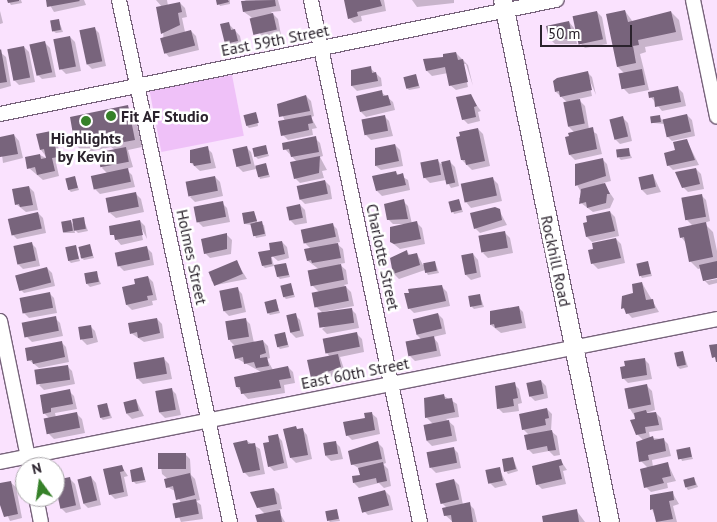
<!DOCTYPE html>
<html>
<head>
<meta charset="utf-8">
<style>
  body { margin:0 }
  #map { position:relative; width:717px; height:522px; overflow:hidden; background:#fae2fe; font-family:"PT Sans",sans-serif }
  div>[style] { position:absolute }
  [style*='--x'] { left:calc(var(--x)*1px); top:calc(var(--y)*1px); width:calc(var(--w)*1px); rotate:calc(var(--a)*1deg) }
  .green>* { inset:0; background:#efc1f8; transform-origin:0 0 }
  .shadow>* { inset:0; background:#0003 }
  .building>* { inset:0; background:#78647c; transform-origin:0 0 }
  .roads { filter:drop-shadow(1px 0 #77637b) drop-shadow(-1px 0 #77637b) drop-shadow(0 1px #77637b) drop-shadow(0 -1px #77637b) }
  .minor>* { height:14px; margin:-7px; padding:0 7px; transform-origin:7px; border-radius:7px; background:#fff }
  .major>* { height:18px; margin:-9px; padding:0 9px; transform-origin:9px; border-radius:9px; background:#fff }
  .dots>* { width:14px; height:14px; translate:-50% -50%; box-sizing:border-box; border:2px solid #fff; border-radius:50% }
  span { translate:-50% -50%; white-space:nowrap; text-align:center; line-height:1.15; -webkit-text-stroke:5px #fff; paint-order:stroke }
  .street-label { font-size:16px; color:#2a222c }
  .poi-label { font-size:16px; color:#2a222c; font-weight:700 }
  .left { translate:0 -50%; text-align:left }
  .north { position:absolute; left:15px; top:457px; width:50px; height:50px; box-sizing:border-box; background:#fff; border:1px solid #aaa7ab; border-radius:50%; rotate:346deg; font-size:14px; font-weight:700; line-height:20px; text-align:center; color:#2a222c }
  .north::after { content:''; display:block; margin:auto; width:18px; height:22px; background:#368129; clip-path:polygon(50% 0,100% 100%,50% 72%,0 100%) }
  .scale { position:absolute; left:540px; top:25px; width:92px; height:22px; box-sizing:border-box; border:2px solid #2a222c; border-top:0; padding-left:6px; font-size:15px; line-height:18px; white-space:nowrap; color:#2a222c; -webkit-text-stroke:4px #fff; paint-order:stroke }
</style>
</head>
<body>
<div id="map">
  <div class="green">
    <div style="left:232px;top:75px;width:62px;height:84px;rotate:79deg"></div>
  </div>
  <div class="shadow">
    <div style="clip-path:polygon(8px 0,21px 0,22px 3px,11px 5px)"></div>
    <div style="clip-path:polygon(47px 0,84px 0,86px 5px,54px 12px)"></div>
    <div style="clip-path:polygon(156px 0,167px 0,168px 6px,180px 3px,185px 8px,187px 17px,182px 18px,185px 32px,191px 31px,196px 36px,199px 50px,169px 57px,164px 51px,162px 7px)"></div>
    <div style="clip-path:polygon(217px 0,230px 0,230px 4px,220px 6px)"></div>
    <div style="clip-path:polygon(246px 0,278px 0,281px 11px,271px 12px,278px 19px,281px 35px,263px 39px,251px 17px,244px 12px,242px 2px)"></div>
    <div style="clip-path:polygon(345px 0,384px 0,386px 11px,361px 16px,362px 21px,354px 23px,349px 18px)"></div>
    <div style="clip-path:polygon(412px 0,454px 0,454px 3px,417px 7px)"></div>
    <div style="clip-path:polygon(0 11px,3px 23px,0 24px)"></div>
    <div style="clip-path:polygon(625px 11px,633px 22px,671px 12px,679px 20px,683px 40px,645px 47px,646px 52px,640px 54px,649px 90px,629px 94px,624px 89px,625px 74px,618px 67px)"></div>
    <div style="clip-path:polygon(597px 12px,602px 17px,607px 44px,585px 48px,580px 43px)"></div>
    <div style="clip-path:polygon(59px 21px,63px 32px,56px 33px,53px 31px)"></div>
    <div style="clip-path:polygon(569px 22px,574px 28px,577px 44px,555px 44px,550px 39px)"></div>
    <div style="clip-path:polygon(228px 23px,240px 36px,242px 46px,231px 48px,226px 43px)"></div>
    <div style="clip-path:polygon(94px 28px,99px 33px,106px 66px,92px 69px,87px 64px)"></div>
    <div style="clip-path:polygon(70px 37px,75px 42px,81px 71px,66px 74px,61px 69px)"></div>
    <div style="clip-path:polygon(45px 43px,50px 48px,56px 77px,42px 79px,37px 74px)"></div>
    <div style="clip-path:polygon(24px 47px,29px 52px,35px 82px,19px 85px,14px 80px)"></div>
    <div style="clip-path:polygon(0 52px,6px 57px,11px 86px,0 89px)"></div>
    <div style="clip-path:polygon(456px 53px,468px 65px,473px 86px,466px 64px,463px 64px,468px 87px,456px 90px,450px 85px,448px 73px,432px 76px,427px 71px,425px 60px,445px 58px)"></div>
    <div style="clip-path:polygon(370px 68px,381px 78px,382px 86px,357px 91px,352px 86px,352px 71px)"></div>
    <div style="clip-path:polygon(587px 72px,592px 77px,596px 95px,588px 76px,592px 96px,578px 99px,585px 106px,589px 129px,597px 134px,602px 154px,575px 160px,570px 155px,575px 133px,569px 127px,568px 103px,556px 92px)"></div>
    <div style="clip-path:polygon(416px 76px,420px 88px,409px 90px,407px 88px)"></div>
    <div style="clip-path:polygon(678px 88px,683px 93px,686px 106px,662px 111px,651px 97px)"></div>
    <div style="clip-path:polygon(381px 92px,393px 102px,395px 110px,366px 117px,361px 112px)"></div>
    <div style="clip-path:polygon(306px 96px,311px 101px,314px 116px,311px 117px,317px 128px,312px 129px,313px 135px,288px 140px,283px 135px,285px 121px,278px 105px)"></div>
    <div style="clip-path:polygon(470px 96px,481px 111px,478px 112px,480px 121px,468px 124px,463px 119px)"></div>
    <div style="clip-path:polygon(127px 106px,135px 114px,142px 147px,128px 150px,133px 167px,126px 169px,132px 175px,135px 187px,100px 194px,95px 189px,108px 174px,102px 168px,115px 150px,111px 147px,84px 153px,76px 145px)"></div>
    <div style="clip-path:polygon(256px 113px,258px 126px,249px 128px,247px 126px)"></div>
    <div style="clip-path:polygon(687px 115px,692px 120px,695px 136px,672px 141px,667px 136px,665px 124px,653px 123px,659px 116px,662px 120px)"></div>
    <div style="clip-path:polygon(384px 116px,389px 121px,393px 136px,371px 140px,366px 135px)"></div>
    <div style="clip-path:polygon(623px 118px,628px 123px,632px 141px,620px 144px,615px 139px)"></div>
    <div style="clip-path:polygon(478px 129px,483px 134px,490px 166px,472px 170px,462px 160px)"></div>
    <div style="clip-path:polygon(51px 132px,56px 138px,62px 162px,56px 163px,59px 176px,43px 180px,29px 168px,40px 155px,48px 159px,41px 150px)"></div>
    <div style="clip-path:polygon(14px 135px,19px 141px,23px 158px,3px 163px,0 138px)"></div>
    <div style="clip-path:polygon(315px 138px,320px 143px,323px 156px,320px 157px,327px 170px,322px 171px,324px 178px,300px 183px,295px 178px,297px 162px,285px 149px)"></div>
    <div style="clip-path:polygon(687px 141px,699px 165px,673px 170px,668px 165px)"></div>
    <div style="clip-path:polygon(395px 145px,400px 150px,403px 166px,381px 170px,376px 166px)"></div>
    <div style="clip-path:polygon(265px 146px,269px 156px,258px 159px,255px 156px)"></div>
    <div style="clip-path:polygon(246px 147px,251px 152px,255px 167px,266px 165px,270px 177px,260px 179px,256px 169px,243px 172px,238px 167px)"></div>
    <div style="clip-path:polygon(207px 148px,212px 153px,216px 168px,200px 171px,191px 163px)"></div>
    <div style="clip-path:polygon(628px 149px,632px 158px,621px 160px,619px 158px)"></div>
    <div style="clip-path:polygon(602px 159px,607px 164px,611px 181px,603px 183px,614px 199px,610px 208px,593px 212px,581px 203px,579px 198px,584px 197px,577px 185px)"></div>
    <div style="clip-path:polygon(437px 160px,441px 164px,450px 162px,455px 167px,459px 186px,451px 188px,446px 180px,430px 183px,425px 178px)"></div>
    <div style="clip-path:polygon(696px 169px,701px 174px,704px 189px,688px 192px,683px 187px)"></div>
    <div style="clip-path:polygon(396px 173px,408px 180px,410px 190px,382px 196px,377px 191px)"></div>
    <div style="clip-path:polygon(653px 175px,661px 192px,647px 195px,642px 190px)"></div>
    <div style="clip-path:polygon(74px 177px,79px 190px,71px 192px,68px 189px)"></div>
    <div style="clip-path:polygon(215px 177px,220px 182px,223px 196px,195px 202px,190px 197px)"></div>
    <div style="clip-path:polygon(493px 179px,498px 184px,502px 201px,471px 208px,466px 202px)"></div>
    <div style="clip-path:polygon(325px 181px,330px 186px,332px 199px,305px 204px,300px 199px)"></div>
    <div style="clip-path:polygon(29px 187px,34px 192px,38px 210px,26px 212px,16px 204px)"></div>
    <div style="clip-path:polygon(136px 194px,141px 199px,144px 212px,116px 218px,110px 213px)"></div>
    <div style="clip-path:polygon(701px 195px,706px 200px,710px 221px,704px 223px,713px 232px,717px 251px,717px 276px,706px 279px,706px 281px,717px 279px,717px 283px,709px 285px,704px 280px,702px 268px,698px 269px,690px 261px,686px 243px,681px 237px,693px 226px,687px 220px)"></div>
    <div style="clip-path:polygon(459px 200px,463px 212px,454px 214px,449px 202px)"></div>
    <div style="clip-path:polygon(403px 201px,408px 206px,412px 224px,417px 223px,422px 228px,425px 244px,400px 249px,391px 242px,404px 224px,393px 224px,388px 219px)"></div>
    <div style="clip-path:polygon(222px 203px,227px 208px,230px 222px,203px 227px,198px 222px)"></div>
    <div style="clip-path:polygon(300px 205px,305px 210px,307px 223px,295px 225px,290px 220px)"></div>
    <div style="clip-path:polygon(499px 210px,507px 225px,480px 233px,475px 228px)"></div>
    <div style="clip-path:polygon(254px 212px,258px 224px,264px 225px,266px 236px,256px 238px,251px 225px,245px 224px)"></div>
    <div style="clip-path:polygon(610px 212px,615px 217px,619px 236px,592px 242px,587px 237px,589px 223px)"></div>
    <div style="clip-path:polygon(38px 213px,43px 218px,46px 233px,17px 239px,12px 234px)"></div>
    <div style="clip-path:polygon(83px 218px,88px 231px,78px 233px,74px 229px,75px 233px,64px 233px,71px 222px,75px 226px)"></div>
    <div style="clip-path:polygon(140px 221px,145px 226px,147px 239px,140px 225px,143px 240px,121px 245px,116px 239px)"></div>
    <div style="clip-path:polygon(332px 224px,337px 229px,340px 242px,336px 243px,343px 249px,345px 263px,339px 264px,346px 270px,348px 284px,344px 285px,351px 292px,354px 306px,322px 312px,316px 307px,319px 292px,313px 286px,310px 272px,320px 270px,308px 261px,306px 250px,311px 249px,305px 243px)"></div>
    <div style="clip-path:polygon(505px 233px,510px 238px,513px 253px,488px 258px,483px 253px)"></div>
    <div style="clip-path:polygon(227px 235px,232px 240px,231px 254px,210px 258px,205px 253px,202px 240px)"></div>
    <div style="clip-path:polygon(616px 239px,621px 244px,625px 263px,598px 269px,593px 264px,590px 251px)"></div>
    <div style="clip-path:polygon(282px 242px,287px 247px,289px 258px,278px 261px,271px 255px,274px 266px,265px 268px,263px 266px,269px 251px)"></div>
    <div style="clip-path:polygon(31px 243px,36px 248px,40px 266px,23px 269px,18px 264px)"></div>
    <div style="clip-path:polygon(90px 246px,94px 258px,84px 260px,80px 257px)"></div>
    <div style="clip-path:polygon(75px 247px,80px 261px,71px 263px,69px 261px)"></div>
    <div style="clip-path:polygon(147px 248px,152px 253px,154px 265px,124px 271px,119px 266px)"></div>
    <div style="clip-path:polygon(406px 251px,411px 256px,417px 254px,423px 265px,435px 262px,439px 273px,428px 275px,425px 270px,399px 279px,394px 274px,391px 259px)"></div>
    <div style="clip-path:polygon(473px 254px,478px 260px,481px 277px,471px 280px,466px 275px)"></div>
    <div style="clip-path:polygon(236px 261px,247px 279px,216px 285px,211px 280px)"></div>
    <div style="clip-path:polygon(648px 263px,652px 276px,642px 278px,640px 275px)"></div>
    <div style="clip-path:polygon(286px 264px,290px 277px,280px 279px,278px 277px)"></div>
    <div style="clip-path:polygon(47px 268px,52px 273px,55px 286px,24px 293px,19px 288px)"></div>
    <div style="clip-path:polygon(96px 272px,101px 284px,90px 287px,87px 284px)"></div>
    <div style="clip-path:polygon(148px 277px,153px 282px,157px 300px,152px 301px,153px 305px,132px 310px,127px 305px,124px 288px,136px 285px)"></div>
    <div style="clip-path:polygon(642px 283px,659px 312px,632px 318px,623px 308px)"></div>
    <div style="clip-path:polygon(291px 285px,295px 297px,286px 299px,284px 297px)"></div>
    <div style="clip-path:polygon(442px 287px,447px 292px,450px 306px,414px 313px,409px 308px)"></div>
    <div style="clip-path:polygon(237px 288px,242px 294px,246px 312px,229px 316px,224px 311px,220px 292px)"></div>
    <div style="clip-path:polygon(49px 293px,54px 298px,57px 313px,29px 318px,24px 313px)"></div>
    <div style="clip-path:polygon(480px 296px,484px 307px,474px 309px,472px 307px)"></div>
    <div style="clip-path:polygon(276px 301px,280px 313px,270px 315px,268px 313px)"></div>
    <div style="clip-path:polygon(518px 307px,523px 312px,526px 328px,501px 333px,491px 325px)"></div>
    <div style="clip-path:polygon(351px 309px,356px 314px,359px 328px,327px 334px,322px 329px)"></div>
    <div style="clip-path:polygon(438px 314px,443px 319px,446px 334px,433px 337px,438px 343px,441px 356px,415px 361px,410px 356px,407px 343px,422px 340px,416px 334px)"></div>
    <div style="clip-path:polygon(295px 315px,300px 320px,304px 336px,296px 338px,291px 333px,287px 316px)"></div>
    <div style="clip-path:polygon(55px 318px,60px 323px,63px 336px,32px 342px,27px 337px)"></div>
    <div style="clip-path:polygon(157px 319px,162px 324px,164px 338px,144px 342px,131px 333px)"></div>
    <div style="clip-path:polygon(245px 319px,250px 324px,254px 343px,263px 341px,268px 346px,270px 358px,267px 359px,273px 370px,288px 367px,293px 372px,295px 383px,284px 385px,285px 393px,248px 399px,237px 387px,261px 372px,236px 358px,236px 347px,230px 341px,227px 323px)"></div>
    <div style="clip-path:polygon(90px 326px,95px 331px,98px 342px,87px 345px,82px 340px)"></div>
    <div style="clip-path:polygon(285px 334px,289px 347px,280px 349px,278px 347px)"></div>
    <div style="clip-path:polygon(357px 334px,362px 339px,364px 352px,340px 357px,345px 372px,317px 382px,312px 377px,330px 357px,327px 353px)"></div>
    <div style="clip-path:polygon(61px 342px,66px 347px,69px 362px,39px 368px,29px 360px)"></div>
    <div style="clip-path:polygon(683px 352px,688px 367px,680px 369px,678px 367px)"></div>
    <div style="clip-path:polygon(164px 359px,169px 364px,172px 379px,143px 384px,138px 379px)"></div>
    <div style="clip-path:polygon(644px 359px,649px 364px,652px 379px,628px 383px,623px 378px)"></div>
    <div style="clip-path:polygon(67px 366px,72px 371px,75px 384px,44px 390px,39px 385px)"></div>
    <div style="clip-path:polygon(541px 381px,546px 386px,548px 398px,535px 401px,530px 396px)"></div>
    <div style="clip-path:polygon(514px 384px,519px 389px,522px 403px,518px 404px,519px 411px,503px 413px,498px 408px)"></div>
    <div style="clip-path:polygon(647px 386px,652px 391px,655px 410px,646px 413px,656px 413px,661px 418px,663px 430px,649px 432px,650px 438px,663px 439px,668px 444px,671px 456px,652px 460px,653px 467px,668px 464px,676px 481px,667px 483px,668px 488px,651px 492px,646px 487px,648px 468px,641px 461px,644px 441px,637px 434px,637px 420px,630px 409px)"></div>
    <div style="clip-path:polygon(171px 389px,176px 394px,181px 415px,165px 418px,160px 413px)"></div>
    <div style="clip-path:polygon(69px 391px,74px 396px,77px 409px,55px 413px,56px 418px,77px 414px,82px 419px,85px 433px,54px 439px,49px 434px,50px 419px,44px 413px)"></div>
    <div style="clip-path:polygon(444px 396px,457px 404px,459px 417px,446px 419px,454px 426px,457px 441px,432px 446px,427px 441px,424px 426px,433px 424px,426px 417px)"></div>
    <div style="clip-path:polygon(136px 400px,144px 416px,132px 419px,127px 414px)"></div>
    <div style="clip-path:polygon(107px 404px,112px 418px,103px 420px,101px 418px)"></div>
    <div style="clip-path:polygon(547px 409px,552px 414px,551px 431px,557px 436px,560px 455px,554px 456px,549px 451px,533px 454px,528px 449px,529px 435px,523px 429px)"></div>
    <div style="clip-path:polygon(371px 413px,377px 418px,380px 434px,352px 440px,347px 435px)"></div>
    <div style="clip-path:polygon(302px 429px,307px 435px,312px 459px,296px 463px,291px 458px)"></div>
    <div style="clip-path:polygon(277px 435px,282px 441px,288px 468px,274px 471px,269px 466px,270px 443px)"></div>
    <div style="clip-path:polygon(247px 441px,260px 449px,265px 474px,249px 477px,244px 472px,234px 444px)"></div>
    <div style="clip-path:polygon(335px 442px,340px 447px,343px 459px,331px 461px,326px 456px)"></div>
    <div style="clip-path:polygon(378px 443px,383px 448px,386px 463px,383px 464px,388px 469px,391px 486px,384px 488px,379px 483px,359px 488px,354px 483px,361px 476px,360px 469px,352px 464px)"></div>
    <div style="clip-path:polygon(453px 448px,458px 453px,461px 468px,436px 473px,431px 468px)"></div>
    <div style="clip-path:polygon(689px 449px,693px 459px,682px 461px,678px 451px)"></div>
    <div style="clip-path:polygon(185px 454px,190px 459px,191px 475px,195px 479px,200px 500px,196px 501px,201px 505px,203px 519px,181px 522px,174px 504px,181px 503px,175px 491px,167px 487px,168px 479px,162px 474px,160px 459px)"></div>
    <div style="clip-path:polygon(513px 458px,518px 471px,508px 474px,506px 471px)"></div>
    <div style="clip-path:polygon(561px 461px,567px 470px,563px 471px,566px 484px,542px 489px,537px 484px)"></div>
    <div style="clip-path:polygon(122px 467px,128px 476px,124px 477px,128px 496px,115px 499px,110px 494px)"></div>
    <div style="clip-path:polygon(142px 468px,146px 482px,136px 484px,133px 481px)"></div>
    <div style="clip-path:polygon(499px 468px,507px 485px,495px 488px,490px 483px)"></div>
    <div style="clip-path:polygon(91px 477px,96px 483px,101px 505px,88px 508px,83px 503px)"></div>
    <div style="clip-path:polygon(694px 478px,698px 487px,688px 490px,686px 487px)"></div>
    <div style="clip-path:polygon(70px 479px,75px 484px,81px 509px,66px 513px,61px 508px)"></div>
    <div style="clip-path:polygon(454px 480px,459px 485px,463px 505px,469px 504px,474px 509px,477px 522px,453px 522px,445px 515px,447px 508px,441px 502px)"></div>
    <div style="clip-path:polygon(10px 482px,16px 487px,22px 518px,10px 521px,0 499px,0 485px)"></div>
    <div style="clip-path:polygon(274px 489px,279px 494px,282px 509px,278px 510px,285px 522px,258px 522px,265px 514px,258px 507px)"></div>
    <div style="clip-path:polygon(385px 491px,390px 496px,393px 510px,368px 515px,363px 510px)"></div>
    <div style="clip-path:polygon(672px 492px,679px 504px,673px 506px,677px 522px,657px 522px,652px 509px)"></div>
    <div style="clip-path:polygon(336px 510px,340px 521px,330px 522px,329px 521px)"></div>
    <div style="clip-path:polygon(576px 510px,585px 522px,544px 522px)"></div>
  </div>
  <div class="building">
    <div style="clip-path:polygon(7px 0,19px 0,19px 1px,8px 3px)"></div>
    <div style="clip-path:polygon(46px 0,79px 0,80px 1px,47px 7px)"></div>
    <div style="clip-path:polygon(216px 0,228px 0,229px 2px,217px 5px)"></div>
    <div style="clip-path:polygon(275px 0,276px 6px,243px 12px,241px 1px)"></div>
    <div style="clip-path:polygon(344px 0,380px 0,382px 6px,357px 12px,358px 16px,348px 19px)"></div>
    <div style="clip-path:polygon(180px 2px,182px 12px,178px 13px,180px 25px,161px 34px,156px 7px)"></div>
    <div style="clip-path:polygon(625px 10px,628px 22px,671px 11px,676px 32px,638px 40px,639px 45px,633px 46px,636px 63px,617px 67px,606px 14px)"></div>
    <div style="left:597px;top:11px;width:29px;height:25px;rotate:78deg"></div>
    <div style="left:273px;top:13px;width:17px;height:24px;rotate:77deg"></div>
    <div style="left:59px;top:19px;width:11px;height:9px;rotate:80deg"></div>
    <div style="clip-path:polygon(569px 21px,573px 39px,549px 39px,546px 26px)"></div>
    <div style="clip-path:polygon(229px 22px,231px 30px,235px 29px,238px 41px,225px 44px,220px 24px)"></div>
    <div style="left:95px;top:27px;width:35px;height:16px;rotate:78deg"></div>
    <div style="left:191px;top:30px;width:16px;height:32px;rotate:75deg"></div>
    <div style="left:70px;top:36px;width:31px;height:17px;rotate:79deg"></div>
    <div style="left:45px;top:41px;width:32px;height:16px;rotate:77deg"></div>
    <div style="left:24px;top:46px;width:32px;height:17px;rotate:79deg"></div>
    <div style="clip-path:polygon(1px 49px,7px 82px,0 83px,0 50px)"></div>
    <div style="clip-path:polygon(456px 52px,458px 60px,463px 59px,468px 82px,449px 86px,445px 67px,426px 71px,423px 59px,443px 57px,443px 54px)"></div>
    <div style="clip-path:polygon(371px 66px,372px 73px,376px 72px,378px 81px,351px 86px,351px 70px)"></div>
    <div style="left:642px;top:69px;width:16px;height:24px;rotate:79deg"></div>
    <div style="clip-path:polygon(588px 71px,592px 90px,560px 97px,559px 91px,555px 92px,553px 81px,557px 78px)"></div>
    <div style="left:416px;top:74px;width:12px;height:13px;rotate:76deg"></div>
    <div style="clip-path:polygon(678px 86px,681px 102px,655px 107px,654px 97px,649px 98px,648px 92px)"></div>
    <div style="clip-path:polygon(382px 90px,383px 96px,388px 95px,391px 105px,360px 112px,356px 96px)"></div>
    <div style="clip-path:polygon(471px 94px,477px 106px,474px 107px,476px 117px,462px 120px,456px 97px)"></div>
    <div style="clip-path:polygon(306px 95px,310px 111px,279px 117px,277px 104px)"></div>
    <div style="left:580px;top:99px;width:25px;height:17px;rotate:79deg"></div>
    <div style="clip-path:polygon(128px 105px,135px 140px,108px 145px,107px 139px,75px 146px,70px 117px)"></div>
    <div style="left:256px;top:112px;width:11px;height:13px;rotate:75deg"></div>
    <div style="left:687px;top:114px;width:18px;height:25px;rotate:77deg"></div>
    <div style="clip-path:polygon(311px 115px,313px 123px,308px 124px,309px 130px,281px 136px,278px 121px)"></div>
    <div style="left:385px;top:115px;width:16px;height:24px;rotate:79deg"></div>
    <div style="left:660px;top:115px;width:7px;height:10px;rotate:82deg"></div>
    <div style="left:623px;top:116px;width:21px;height:14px;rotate:76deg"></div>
    <div style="clip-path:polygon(593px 127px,597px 149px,569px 155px,565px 137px,569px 136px,568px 133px)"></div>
    <div style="clip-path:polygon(478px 128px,485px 161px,466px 165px,465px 160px,461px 160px,456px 137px,460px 136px,459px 132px)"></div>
    <div style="clip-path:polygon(51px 131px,58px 157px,52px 158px,55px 171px,37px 175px,35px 167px,27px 169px,25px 157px,40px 154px,41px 159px,46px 158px,44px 149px,40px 150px,36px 134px)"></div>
    <div style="clip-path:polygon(14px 134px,18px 154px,0 157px,0 137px)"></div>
    <div style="clip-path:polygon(316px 136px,319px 152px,291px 157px,289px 149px,283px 150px,282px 143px)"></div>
    <div style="clip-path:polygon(687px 139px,695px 160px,667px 166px,664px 153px,675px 150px,673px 142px)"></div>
    <div style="clip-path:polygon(395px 144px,399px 161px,375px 166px,375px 148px)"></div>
    <div style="left:266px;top:145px;width:9px;height:14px;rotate:77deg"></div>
    <div style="clip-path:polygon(208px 146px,211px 163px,194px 166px,193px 163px,190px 163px,190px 150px)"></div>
    <div style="left:247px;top:146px;width:18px;height:15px;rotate:77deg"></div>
    <div style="left:126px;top:147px;width:15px;height:29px;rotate:79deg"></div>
    <div style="left:629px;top:148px;width:8px;height:13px;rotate:83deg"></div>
    <div style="clip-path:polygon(320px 156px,319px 173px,294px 179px,290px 162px)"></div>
    <div style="clip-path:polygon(603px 158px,606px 176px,575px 186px,575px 164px)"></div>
    <div style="left:438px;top:159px;width:16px;height:18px;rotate:79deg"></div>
    <div style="left:450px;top:160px;width:23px;height:9px;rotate:77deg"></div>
    <div style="left:266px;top:163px;width:12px;height:11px;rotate:76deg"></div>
    <div style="left:128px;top:168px;width:14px;height:38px;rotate:78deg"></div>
    <div style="clip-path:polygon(696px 168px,700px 184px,682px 188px,675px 172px)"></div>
    <div style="clip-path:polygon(396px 171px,397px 175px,403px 173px,406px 185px,376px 191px,372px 176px)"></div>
    <div style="left:653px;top:174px;width:13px;height:15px;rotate:77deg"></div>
    <div style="left:75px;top:176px;width:12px;height:10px;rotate:76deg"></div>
    <div style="left:215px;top:176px;width:15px;height:30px;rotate:79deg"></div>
    <div style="left:493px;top:177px;width:19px;height:33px;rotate:78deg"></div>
    <div style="left:325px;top:180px;width:14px;height:29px;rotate:78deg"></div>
    <div style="clip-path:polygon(605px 183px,610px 194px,607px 194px,606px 203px,587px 208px,586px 202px,579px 204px,581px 189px)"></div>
    <div style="clip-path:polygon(29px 186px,33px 205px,20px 207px,19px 204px,15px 205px,12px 189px)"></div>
    <div style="left:136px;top:192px;width:15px;height:31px;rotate:79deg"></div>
    <div style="left:702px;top:194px;width:23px;height:21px;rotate:80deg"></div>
    <div style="clip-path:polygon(404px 199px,408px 219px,387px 220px,384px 204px)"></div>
    <div style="left:459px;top:199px;width:11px;height:11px;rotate:75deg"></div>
    <div style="left:223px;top:201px;width:16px;height:30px;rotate:79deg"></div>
    <div style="left:300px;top:204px;width:14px;height:14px;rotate:78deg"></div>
    <div style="clip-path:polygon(495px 207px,500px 209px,502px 220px,474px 229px,470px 213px)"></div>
    <div style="clip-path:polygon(254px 211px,257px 221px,244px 224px,242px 213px)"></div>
    <div style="clip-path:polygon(610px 211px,615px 231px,586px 237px,583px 223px,587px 222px,586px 216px)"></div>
    <div style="left:38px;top:212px;width:17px;height:31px;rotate:77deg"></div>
    <div style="left:84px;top:217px;width:12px;height:12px;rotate:81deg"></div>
    <div style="left:71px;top:220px;width:11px;height:10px;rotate:80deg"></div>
    <div style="clip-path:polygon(140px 220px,143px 235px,115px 240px,114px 235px,110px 235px,109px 226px)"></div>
    <div style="left:262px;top:221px;width:13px;height:12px;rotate:77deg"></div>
    <div style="clip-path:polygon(417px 221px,421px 239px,394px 244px,390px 242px,390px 227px)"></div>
    <div style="clip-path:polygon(706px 222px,713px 257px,689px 262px,684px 237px,680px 238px,678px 228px)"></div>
    <div style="left:333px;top:223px;width:14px;height:33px;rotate:78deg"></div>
    <div style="left:505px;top:231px;width:17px;height:27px;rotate:80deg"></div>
    <div style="clip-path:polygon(227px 233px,227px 249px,204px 254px,201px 239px)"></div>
    <div style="clip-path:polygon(616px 238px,621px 258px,591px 264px,588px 250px,593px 249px,592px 243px)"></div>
    <div style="clip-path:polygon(282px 241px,285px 254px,271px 257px,272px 264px,262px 266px,258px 252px,270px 250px,269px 243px)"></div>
    <div style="left:32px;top:242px;width:19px;height:19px;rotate:78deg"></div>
    <div style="clip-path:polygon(338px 243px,341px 258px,312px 263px,311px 260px,307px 261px,304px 249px)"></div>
    <div style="left:90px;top:244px;width:12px;height:12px;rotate:76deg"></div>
    <div style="left:76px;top:245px;width:14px;height:11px;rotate:78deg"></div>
    <div style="left:147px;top:246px;width:14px;height:33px;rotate:78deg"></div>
    <div style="clip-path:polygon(407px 250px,408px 255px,417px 253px,420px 265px,393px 274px,390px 258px)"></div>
    <div style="left:473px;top:253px;width:20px;height:12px;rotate:79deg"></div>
    <div style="left:237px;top:260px;width:15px;height:31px;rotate:67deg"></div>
    <div style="left:435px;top:261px;width:10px;height:12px;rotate:79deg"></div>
    <div style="left:648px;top:261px;width:13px;height:12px;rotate:77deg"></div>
    <div style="clip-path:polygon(717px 261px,717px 278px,703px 281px,699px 265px)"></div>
    <div style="clip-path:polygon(286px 263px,289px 275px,277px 277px,274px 265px)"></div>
    <div style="left:341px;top:264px;width:16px;height:34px;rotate:79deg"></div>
    <div style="left:47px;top:267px;width:16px;height:33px;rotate:75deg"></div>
    <div style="left:97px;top:271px;width:11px;height:13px;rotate:80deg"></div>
    <div style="clip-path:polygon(148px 276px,153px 295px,147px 296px,148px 300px,126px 305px,122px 287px,135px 284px,134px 279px)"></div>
    <div style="clip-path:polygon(642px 282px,646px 300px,653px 299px,655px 308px,626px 314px,624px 308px,621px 309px,622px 296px,633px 293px,632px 284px)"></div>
    <div style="left:291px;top:283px;width:12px;height:11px;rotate:76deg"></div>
    <div style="clip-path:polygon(442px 285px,446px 301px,408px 309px,404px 293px,409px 293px,408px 289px)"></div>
    <div style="left:346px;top:286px;width:15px;height:35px;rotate:79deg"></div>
    <div style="left:238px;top:287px;width:21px;height:19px;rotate:79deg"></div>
    <div style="left:50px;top:292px;width:16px;height:31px;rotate:79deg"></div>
    <div style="left:480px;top:294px;width:11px;height:12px;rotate:80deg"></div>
    <div style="left:276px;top:299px;width:12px;height:12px;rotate:76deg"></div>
    <div style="clip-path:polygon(519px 306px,522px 323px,495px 328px,494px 324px,490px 325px,490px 311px)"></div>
    <div style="left:352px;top:308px;width:15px;height:35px;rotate:82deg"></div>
    <div style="left:296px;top:313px;width:18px;height:10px;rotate:77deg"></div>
    <div style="left:438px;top:313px;width:16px;height:26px;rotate:76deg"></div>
    <div style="left:56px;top:316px;width:15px;height:35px;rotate:79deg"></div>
    <div style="clip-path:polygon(157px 318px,160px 333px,138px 338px,137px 332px,130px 334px,128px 323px)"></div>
    <div style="left:246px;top:318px;width:19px;height:21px;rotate:81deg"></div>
    <div style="left:91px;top:325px;width:13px;height:13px;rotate:81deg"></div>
    <div style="left:285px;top:332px;width:13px;height:11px;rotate:77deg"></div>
    <div style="left:357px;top:332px;width:15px;height:35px;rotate:79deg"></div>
    <div style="left:434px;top:336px;width:15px;height:29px;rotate:79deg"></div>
    <div style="clip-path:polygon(263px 340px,266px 353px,260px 355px,260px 358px,267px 357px,269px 366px,256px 368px,254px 362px,244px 364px,243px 357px,235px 359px,232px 346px)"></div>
    <div style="clip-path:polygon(62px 341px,65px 357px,33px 364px,32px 360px,27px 361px,25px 348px)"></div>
    <div style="clip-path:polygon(717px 344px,717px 362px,716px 362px,715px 357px,712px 358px,709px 345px)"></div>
    <div style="left:683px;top:351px;width:14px;height:9px;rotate:78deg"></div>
    <div style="clip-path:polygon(338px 354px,341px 367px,311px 378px,307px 360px)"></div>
    <div style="left:164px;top:357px;width:17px;height:31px;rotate:80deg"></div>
    <div style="clip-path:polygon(645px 358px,647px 375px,622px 379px,620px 367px,625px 366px,624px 361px)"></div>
    <div style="left:68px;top:365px;width:15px;height:34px;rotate:82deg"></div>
    <div style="clip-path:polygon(288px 366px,291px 378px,279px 380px,281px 388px,241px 394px,240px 387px,236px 387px,234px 377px)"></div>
    <div style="left:541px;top:380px;width:14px;height:15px;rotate:78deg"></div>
    <div style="clip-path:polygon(515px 382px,518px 398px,513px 399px,514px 406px,497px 409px,495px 386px)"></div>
    <div style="left:647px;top:384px;width:21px;height:23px;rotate:79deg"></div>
    <div style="left:172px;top:388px;width:22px;height:17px;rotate:80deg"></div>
    <div style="clip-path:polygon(70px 389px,73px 404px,51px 408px,51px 412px,43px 414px,40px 395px)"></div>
    <div style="clip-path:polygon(444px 394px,445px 399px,452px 398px,455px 412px,425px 418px,424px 398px)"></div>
    <div style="left:136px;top:399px;width:12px;height:13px;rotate:76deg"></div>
    <div style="left:107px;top:403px;width:13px;height:10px;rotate:77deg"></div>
    <div style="clip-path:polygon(547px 408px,549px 418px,545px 419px,546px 425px,522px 430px,519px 414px)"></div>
    <div style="clip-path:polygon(646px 410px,647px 413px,656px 412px,659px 425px,645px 427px,646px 433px,636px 435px,630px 420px,635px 419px,634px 413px)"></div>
    <div style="left:77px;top:412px;width:16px;height:34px;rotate:79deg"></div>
    <div style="clip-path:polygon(372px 412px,375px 430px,346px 436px,343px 422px,365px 418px,364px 413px)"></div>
    <div style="left:449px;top:420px;width:16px;height:26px;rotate:79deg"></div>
    <div style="clip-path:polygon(296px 426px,297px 429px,303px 428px,308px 455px,290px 458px,283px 429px)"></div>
    <div style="clip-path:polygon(552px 430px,556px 450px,548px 451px,547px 446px,527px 450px,524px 435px)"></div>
    <div style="clip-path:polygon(278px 434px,284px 463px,268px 467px,263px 443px,269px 442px,268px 436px)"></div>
    <div style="clip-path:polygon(653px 436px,654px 440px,664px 438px,666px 451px,648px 455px,649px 460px,639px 462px,636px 442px)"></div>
    <div style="clip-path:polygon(247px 440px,248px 444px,255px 443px,260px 470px,243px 473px,233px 443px)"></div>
    <div style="left:336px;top:441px;width:13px;height:13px;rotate:81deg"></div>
    <div style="clip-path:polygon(378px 441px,382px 459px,351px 465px,348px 451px)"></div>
    <div style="left:454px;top:447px;width:16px;height:28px;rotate:79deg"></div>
    <div style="left:690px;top:447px;width:10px;height:14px;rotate:79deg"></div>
    <div style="left:186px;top:453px;width:16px;height:28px;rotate:90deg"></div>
    <div style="clip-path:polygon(513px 457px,516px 469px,504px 472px,502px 459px)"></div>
    <div style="clip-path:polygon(561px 459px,563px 465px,559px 466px,562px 479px,536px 485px,532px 466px)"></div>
    <div style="clip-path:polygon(383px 462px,387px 481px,377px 483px,376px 478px,353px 483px,352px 476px,360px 475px,358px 468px)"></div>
    <div style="clip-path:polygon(668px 462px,671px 476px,662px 478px,664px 483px,644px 488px,640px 469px)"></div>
    <div style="clip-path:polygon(122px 465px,124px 471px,120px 472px,124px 492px,109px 495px,103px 469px)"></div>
    <div style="clip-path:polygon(142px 467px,145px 480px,132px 482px,130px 470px)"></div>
    <div style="left:500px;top:467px;width:14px;height:15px;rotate:78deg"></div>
    <div style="clip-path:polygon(190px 473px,195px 495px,176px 500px,173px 486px,166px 488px,164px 479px)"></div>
    <div style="left:91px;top:476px;width:25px;height:14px;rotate:76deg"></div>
    <div style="left:70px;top:477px;width:29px;height:16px;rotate:78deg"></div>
    <div style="left:694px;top:477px;width:8px;height:11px;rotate:76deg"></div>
    <div style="left:454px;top:479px;width:21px;height:19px;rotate:76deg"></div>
    <div style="clip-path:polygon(11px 481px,18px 514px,4px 517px,0 505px,0 483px)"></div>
    <div style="clip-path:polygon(274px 488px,277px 504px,257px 508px,250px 492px)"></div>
    <div style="left:385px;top:490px;width:16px;height:28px;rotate:75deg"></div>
    <div style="clip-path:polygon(673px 491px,674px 500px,669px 501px,673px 519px,656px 522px,653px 509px,650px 510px,650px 495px)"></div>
    <div style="left:196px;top:499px;width:15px;height:24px;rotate:79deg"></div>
    <div style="clip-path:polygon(470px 502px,473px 522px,452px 522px,451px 515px,444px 516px,442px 508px)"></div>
    <div style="left:337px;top:509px;width:10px;height:12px;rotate:79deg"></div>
    <div style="clip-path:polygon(577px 509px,579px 522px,543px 522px,542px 516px)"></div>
    <div style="clip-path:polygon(280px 510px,282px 522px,257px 522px,255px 515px)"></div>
  </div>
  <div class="roads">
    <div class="minor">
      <div style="--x:119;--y:0;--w:534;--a:78"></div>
      <div style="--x:311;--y:0;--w:533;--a:78.21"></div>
      <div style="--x:693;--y:0;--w:119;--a:78.4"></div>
      <div style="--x:0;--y:114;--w:568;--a:-11.59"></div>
      <div style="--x:0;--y:321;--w:149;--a:78.4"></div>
      <div style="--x:0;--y:462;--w:731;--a:-11.28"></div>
      <div style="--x:36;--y:497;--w:25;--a:79"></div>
    </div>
    <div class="major">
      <div style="--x:503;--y:0;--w:533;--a:78.42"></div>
    </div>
  </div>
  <div class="dots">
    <div style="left:111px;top:116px;background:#368129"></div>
    <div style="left:86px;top:121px;background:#368129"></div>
  </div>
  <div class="street-label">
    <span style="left:275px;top:40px;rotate:-11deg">East 59th Street</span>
    <span style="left:192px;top:257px;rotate:78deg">Holmes Street</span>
    <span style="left:383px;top:257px;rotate:78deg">Charlotte Street</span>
    <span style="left:556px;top:261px;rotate:78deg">Rockhill Road</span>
    <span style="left:355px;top:373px;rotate:-11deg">East 60th Street</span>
  </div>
  <div class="poi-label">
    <span class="left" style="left:121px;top:116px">Fit AF Studio</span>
    <span style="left:86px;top:147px">Highlights<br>by Kevin</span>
  </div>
  <div class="north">N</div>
  <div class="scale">50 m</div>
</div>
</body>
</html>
